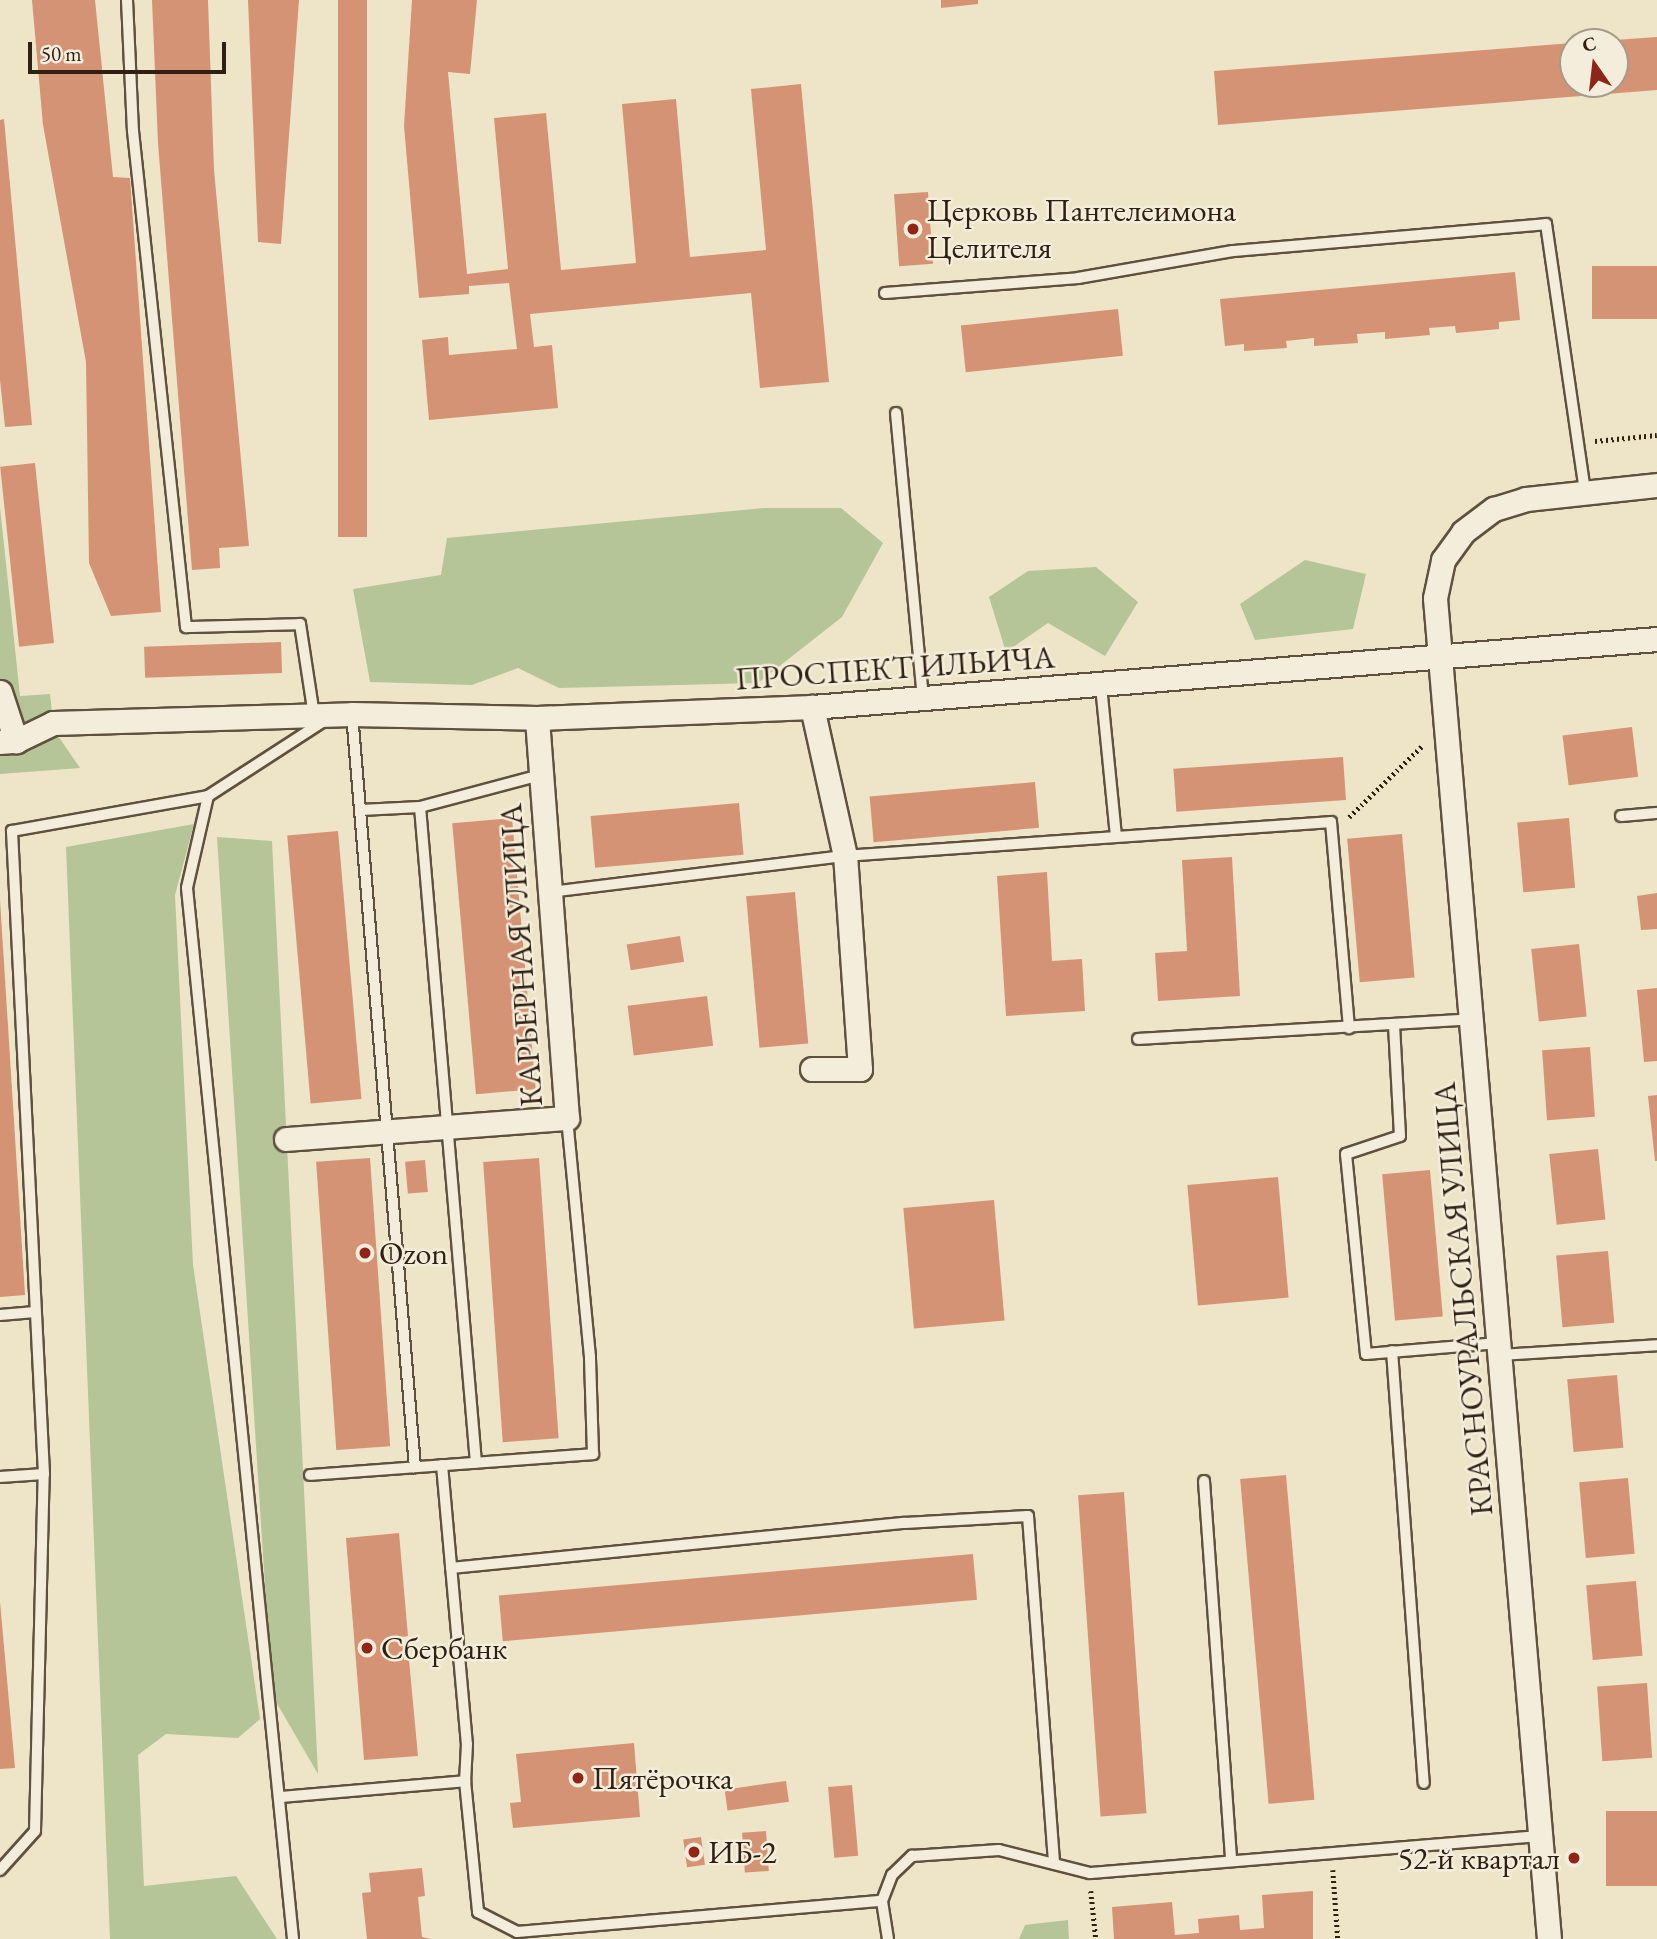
<!DOCTYPE html>
<html>
<head>
<meta charset="utf-8">
<style>
  body { margin:0 }
  #map { position:relative; width:1657px; height:1939px; overflow:hidden; background:#eee4c7; font-family:"EB Garamond",serif }
  div>[style] { position:absolute }
  [style*='--x'] { left:calc(var(--x)*1px); top:calc(var(--y)*1px); width:calc(var(--w)*1px); rotate:calc(var(--a)*1deg) }
  .green>* { inset:0; background:#b5c598 }
  .building>* { inset:0; background:#d49375; transform-origin:0 0 }
  .path>* { height:4.5px; margin-top:-2.25px; transform-origin:0; background:repeating-linear-gradient(90deg,#302011 0 2px,transparent 0 5.5px) }
  .roads { filter:drop-shadow(2px 0 #60513e) drop-shadow(-2px 0 #60513e) drop-shadow(0 2px #60513e) drop-shadow(0 -2px #60513e) }
  .service>* { height:10px; margin:-5px; padding:0 5px; transform-origin:5px; border-radius:5px; background:#f4eddb }
  .minor>* { height:23px; margin:-11.5px; padding:0 11.5px; transform-origin:11.5px; border-radius:11.5px; background:#f4eddb }
  .dots>* { width:19px; height:19px; translate:-50% -50%; box-sizing:border-box; border:4px solid #f4eddb; border-radius:50% }
  span { translate:-50% -50%; white-space:nowrap; text-align:center; line-height:1.15; -webkit-text-stroke:5px #f4eddb; paint-order:stroke }
  .poi-label { font-size:32px; color:#302011 }
  .left { translate:0 -50%; text-align:left }
  .right { translate:-100% -50%; text-align:right }
  .street-label { font-size:32px; color:#302011 }
  .north { position:absolute; left:1559px; top:28px; width:70px; height:70px; box-sizing:border-box; background:#f4eddb; border:2px solid #a69b8a; border-radius:50%; rotate:346deg; font-size:19px; font-weight:700; line-height:28px; text-align:center; color:#302011 }
  .north::after { content:''; display:block; margin:auto; width:24px; height:32px; background:#8f2418; clip-path:polygon(50% 0,100% 100%,50% 72%,0 100%) }
  .scale { position:absolute; left:28px; top:42px; width:198px; height:32px; box-sizing:border-box; border:4px solid #302011; border-top:0; padding-left:9px; font-size:21px; line-height:24px; white-space:nowrap; color:#302011; -webkit-text-stroke:5px #f4eddb; paint-order:stroke }
</style>
</head>
<body>
<div id="map">
  <div class="green">
    <div style="clip-path:polygon(0 507px,20px 696px,50px 694px,54px 730px,80px 768px,0 774px)"></div>
    <div style="clip-path:polygon(764px 508px,841px 508px,883px 543px,842px 617px,758px 683px,559px 688px,518px 668px,472px 685px,370px 682px,353px 589px,441px 575px,447px 538px)"></div>
    <div style="clip-path:polygon(1305px 560px,1366px 574px,1353px 629px,1255px 640px,1240px 604px)"></div>
    <div style="clip-path:polygon(1096px 567px,1138px 602px,1105px 656px,1048px 623px,1006px 652px,989px 597px,1028px 571px)"></div>
    <div style="clip-path:polygon(194px 824px,175px 895px,193px 1265px,260px 1719px,238px 1738px,166px 1734px,138px 1755px,144px 1886px,236px 1876px,277px 1939px,110px 1939px,66px 847px)"></div>
    <div style="clip-path:polygon(217px 837px,272px 841px,318px 1774px,272px 1695px)"></div>
    <div style="clip-path:polygon(1068px 1920px,1069px 1939px,1019px 1939px,1025px 1925px)"></div>
  </div>
  <div class="building">
    <div style="clip-path:polygon(32px 0,95px 0,113px 177px,130px 178px,161px 612px,111px 616px,89px 563px,86px 362px,43px 125px)"></div>
    <div style="clip-path:polygon(152px 0,208px 0,214px 170px,249px 546px,219px 548px,220px 568px,192px 570px,158px 143px)"></div>
    <div style="clip-path:polygon(248px 0,299px 0,281px 244px,258px 242px)"></div>
    <div style="left:338px;top:0;width:29px;height:537px"></div>
    <div style="clip-path:polygon(412px 0,477px 0,470px 74px,448px 72px,467px 274px,508px 269px,494px 118px,546px 113px,561px 270px,636px 263px,622px 104px,676px 99px,690px 257px,766px 250px,751px 89px,801px 84px,829px 382px,760px 388px,751px 293px,530px 314px,534px 347px,552px 345px,558px 408px,429px 420px,422px 340px,448px 337px,449px 355px,517px 349px,509px 283px,469px 286px,469px 294px,419px 298px,404px 126px)"></div>
    <div style="clip-path:polygon(941px 0,978px 0,978px 4px,941px 8px)"></div>
    <div style="clip-path:polygon(1657px 37px,1657px 90px,1218px 125px,1214px 71px,1573px 43px,1573px 84px,1615px 84px,1615px 40px)"></div>
    <div style="clip-path:polygon(4px 119px,32px 425px,5px 427px,0 380px,0 120px)"></div>
    <div style="left:928px;top:192px;width:72px;height:34px;rotate:86deg"></div>
    <div style="left:1657px;top:266px;width:53px;height:65px;rotate:90deg"></div>
    <div style="clip-path:polygon(1515px 272px,1520px 320px,1499px 322px,1499px 329px,1456px 333px,1455px 326px,1429px 328px,1430px 335px,1385px 339px,1385px 332px,1357px 334px,1358px 343px,1314px 346px,1314px 338px,1286px 341px,1287px 348px,1244px 351px,1244px 344px,1225px 346px,1220px 299px)"></div>
    <div style="left:1118px;top:309px;width:47px;height:158px;rotate:84deg"></div>
    <div style="left:35px;top:463px;width:181px;height:35px;rotate:84deg"></div>
    <div style="left:281px;top:642px;width:31px;height:137px;rotate:88deg"></div>
    <div style="left:1632px;top:727px;width:50px;height:70px;rotate:83deg"></div>
    <div style="left:1343px;top:757px;width:43px;height:170px;rotate:86deg"></div>
    <div style="left:1035px;top:782px;width:46px;height:166px;rotate:85deg"></div>
    <div style="left:739px;top:803px;width:52px;height:149px;rotate:85deg"></div>
    <div style="left:512px;top:818px;width:272px;height:60px;rotate:85deg"></div>
    <div style="left:1569px;top:818px;width:70px;height:52px;rotate:85deg"></div>
    <div style="left:338px;top:831px;width:269px;height:51px;rotate:85deg"></div>
    <div style="left:1402px;top:834px;width:144px;height:55px;rotate:85deg"></div>
    <div style="clip-path:polygon(1232px 857px,1240px 996px,1158px 1001px,1155px 953px,1187px 951px,1182px 860px)"></div>
    <div style="clip-path:polygon(1047px 872px,1052px 961px,1082px 959px,1085px 1011px,1006px 1016px,997px 876px)"></div>
    <div style="left:795px;top:892px;width:152px;height:49px;rotate:85deg"></div>
    <div style="clip-path:polygon(1657px 893px,1657px 929px,1641px 930px,1637px 896px)"></div>
    <div style="clip-path:polygon(0 900px,25px 1295px,0 1297px)"></div>
    <div style="left:680px;top:936px;width:26px;height:54px;rotate:81deg"></div>
    <div style="left:1579px;top:944px;width:73px;height:48px;rotate:84deg"></div>
    <div style="clip-path:polygon(1657px 988px,1657px 1061px,1644px 1062px,1637px 990px)"></div>
    <div style="left:707px;top:996px;width:50px;height:80px;rotate:83deg"></div>
    <div style="left:1590px;top:1047px;width:70px;height:48px;rotate:86deg"></div>
    <div style="clip-path:polygon(1657px 1095px,1657px 1161px,1655px 1161px,1648px 1096px)"></div>
    <div style="left:1598px;top:1149px;width:71px;height:49px;rotate:84deg"></div>
    <div style="left:370px;top:1158px;width:289px;height:54px;rotate:86deg"></div>
    <div style="left:539px;top:1158px;width:281px;height:56px;rotate:86deg"></div>
    <div style="left:425px;top:1160px;width:32px;height:20px;rotate:85deg"></div>
    <div style="left:1430px;top:1170px;width:147px;height:48px;rotate:85deg"></div>
    <div style="left:1278px;top:1177px;width:121px;height:91px;rotate:85deg"></div>
    <div style="left:994px;top:1200px;width:121px;height:91px;rotate:85deg"></div>
    <div style="left:1608px;top:1251px;width:72px;height:52px;rotate:85deg"></div>
    <div style="left:1617px;top:1375px;width:73px;height:50px;rotate:85deg"></div>
    <div style="left:1286px;top:1475px;width:326px;height:46px;rotate:85deg"></div>
    <div style="left:1628px;top:1478px;width:76px;height:49px;rotate:85deg"></div>
    <div style="left:1124px;top:1492px;width:322px;height:46px;rotate:86deg"></div>
    <div style="clip-path:polygon(399px 1533px,408px 1636px,402px 1637px,403px 1648px,404px 1660px,409px 1660px,418px 1756px,364px 1760px,346px 1538px)"></div>
    <div style="left:973px;top:1554px;width:46px;height:476px;rotate:85deg"></div>
    <div style="left:1636px;top:1581px;width:75px;height:50px;rotate:85deg"></div>
    <div style="clip-path:polygon(0 1602px,15px 1768px,0 1769px)"></div>
    <div style="left:1647px;top:1683px;width:75px;height:50px;rotate:86deg"></div>
    <div style="clip-path:polygon(634px 1743px,640px 1817px,513px 1828px,510px 1803px,521px 1802px,516px 1754px)"></div>
    <div style="left:786px;top:1781px;width:21px;height:62px;rotate:82deg"></div>
    <div style="left:852px;top:1785px;width:71px;height:24px;rotate:85deg"></div>
    <div style="left:1657px;top:1811px;width:75px;height:51px;rotate:90deg"></div>
    <div style="left:766px;top:1831px;width:40px;height:24px;rotate:86deg"></div>
    <div style="left:701px;top:1837px;width:28px;height:18px;rotate:82deg"></div>
    <div style="clip-path:polygon(422px 1868px,425px 1896px,418px 1897px,422px 1937px,431px 1939px,367px 1939px,362px 1893px,371px 1892px,369px 1873px)"></div>
    <div style="clip-path:polygon(1313px 1891px,1313px 1939px,1114px 1939px,1112px 1907px,1172px 1902px,1175px 1935px,1199px 1933px,1198px 1919px,1239px 1915px,1240px 1930px,1264px 1928px,1262px 1895px)"></div>
  </div>
  <div class="path">
    <div style="--x:1595;--y:441;--w:62;--a:-5.5"></div>
    <div style="--x:1349;--y:817;--w:103;--a:-44.2"></div>
    <div style="--x:1333;--y:1870;--w:69;--a:85.9"></div>
    <div style="--x:1091;--y:1891;--w:48;--a:84.1"></div>
  </div>
  <div class="roads">
    <div class="service">
      <div style="--x:127;--y:0;--w:131;--a:87.4"></div>
      <div style="--x:133;--y:131;--w:499;--a:83.9"></div>
      <div style="--x:186;--y:627;--w:114;--a:-1.5"></div>
      <div style="--x:300;--y:624;--w:93;--a:81.3"></div>
      <div style="--x:885;--y:293;--w:194;--a:-4.4"></div>
      <div style="--x:1078;--y:278;--w:157;--a:-9.9"></div>
      <div style="--x:1233;--y:251;--w:314;--a:-4.9"></div>
      <div style="--x:1546;--y:224;--w:270;--a:81.7"></div>
      <div style="--x:896;--y:413;--w:288;--a:84.6"></div>
      <div style="--x:1101;--y:686;--w:151;--a:84.3"></div>
      <div style="--x:352;--y:714;--w:756;--a:85.22"></div>
      <div style="--x:208;--y:796;--w:94;--a:102.9"></div>
      <div style="--x:187;--y:888;--w:1056;--a:84.24"></div>
      <div style="--x:420;--y:807;--w:124;--a:-14.9"></div>
      <div style="--x:361;--y:810;--w:59;--a:-2.9"></div>
      <div style="--x:420;--y:807;--w:658;--a:85.12"></div>
      <div style="--x:1621;--y:816;--w:36;--a:-5"></div>
      <div style="--x:550;--y:892;--w:297;--a:-7"></div>
      <div style="--x:845;--y:856;--w:487;--a:-4"></div>
      <div style="--x:1331;--y:822;--w:207;--a:85"></div>
      <div style="--x:1394;--y:1025;--w:111;--a:86.9"></div>
      <div style="--x:1400;--y:1136;--w:57;--a:161.6"></div>
      <div style="--x:1346;--y:1154;--w:201;--a:84.3"></div>
      <div style="--x:1366;--y:1354;--w:133;--a:-4.7"></div>
      <div style="--x:1138;--y:1039;--w:334;--a:-3.4"></div>
      <div style="--x:0;--y:1315;--w:35;--a:-5"></div>
      <div style="--x:1392;--y:1351;--w:433;--a:85.8"></div>
      <div style="--x:1500;--y:1355;--w:157;--a:-3.6"></div>
      <div style="--x:442;--y:1465;--w:280;--a:84.9"></div>
      <div style="--x:467;--y:1744;--w:37;--a:93"></div>
      <div style="--x:310;--y:1475;--w:284;--a:-4.2"></div>
      <div style="--x:593;--y:1454;--w:97;--a:-91.8"></div>
      <div style="--x:590;--y:1357;--w:240;--a:-95.5"></div>
      <div style="--x:0;--y:1477;--w:44;--a:-3.9"></div>
      <div style="--x:1204;--y:1481;--w:381;--a:85.9"></div>
      <div style="--x:451;--y:1568;--w:456;--a:-5.7"></div>
      <div style="--x:905;--y:1523;--w:123;--a:-3.3"></div>
      <div style="--x:1028;--y:1516;--w:348;--a:85.7"></div>
      <div style="--x:280;--y:1797;--w:186;--a:-4.9"></div>
      <div style="--x:465;--y:1781;--w:132;--a:84.3"></div>
      <div style="--x:478;--y:1912;--w:44;--a:27.1"></div>
      <div style="--x:517;--y:1932;--w:366;--a:-4.9"></div>
      <div style="--x:0;--y:1870;--w:52;--a:-48.1"></div>
      <div style="--x:35;--y:1831;--w:357;--a:-88.6"></div>
      <div style="--x:44;--y:1474;--w:644;--a:-92.85"></div>
      <div style="--x:12;--y:831;--w:199;--a:-10.1"></div>
      <div style="--x:208;--y:796;--w:142;--a:-32.9"></div>
      <div style="--x:888;--y:1939;--w:38;--a:-99"></div>
      <div style="--x:882;--y:1901;--w:28;--a:-69"></div>
      <div style="--x:892;--y:1875;--w:28;--a:-44"></div>
      <div style="--x:912;--y:1856;--w:87;--a:-3.9"></div>
      <div style="--x:999;--y:1850;--w:94;--a:14.2"></div>
      <div style="--x:1090;--y:1873;--w:452;--a:-4.7"></div>
    </div>
    <div class="minor">
      <div style="--x:0;--y:692;--w:52;--a:71.9"></div>
      <div style="--x:0;--y:742;--w:16;--a:-4"></div>
      <div style="--x:16;--y:741;--w:41;--a:-25.9"></div>
      <div style="--x:53;--y:723;--w:299;--a:-1.7"></div>
      <div style="--x:352;--y:714;--w:185;--a:1.2"></div>
      <div style="--x:537;--y:718;--w:275;--a:-2.3"></div>
      <div style="--x:812;--y:707;--w:848;--a:-4.6"></div>
      <div style="--x:812;--y:1069;--w:48;--a:0"></div>
      <div style="--x:860;--y:1069;--w:214;--a:-94"></div>
      <div style="--x:845;--y:856;--w:153;--a:-102.5"></div>
      <div style="--x:286;--y:1139;--w:282;--a:-4.3"></div>
      <div style="--x:567;--y:1118;--w:401;--a:-94.3"></div>
      <div style="--x:1549;--y:1939;--w:1346;--a:-94.86"></div>
      <div style="--x:1435;--y:598;--w:39;--a:-78"></div>
      <div style="--x:1443;--y:560;--w:34;--a:-54"></div>
      <div style="--x:1463;--y:532;--w:39;--a:-37"></div>
      <div style="--x:1494;--y:509;--w:34;--a:-17"></div>
      <div style="--x:1526;--y:499;--w:132;--a:-6.1"></div>
    </div>
  </div>
  <div class="dots">
    <div style="left:913px;top:229px;background:#8f2418"></div>
    <div style="left:365px;top:1253px;background:#8f2418"></div>
    <div style="left:367px;top:1648px;background:#8f2418"></div>
    <div style="left:578px;top:1778px;background:#8f2418"></div>
    <div style="left:694px;top:1852px;background:#8f2418"></div>
    <div style="left:1574px;top:1858px;background:#8f2418"></div>
  </div>
  <div class="poi-label">
    <span class="left" style="left:927px;top:229px">Церковь Пантелеимона<br>Целителя</span>
    <span class="left" style="left:379px;top:1253px">Ozon</span>
    <span class="left" style="left:381px;top:1648px">Сбербанк</span>
    <span class="left" style="left:592px;top:1778px">Пятёрочка</span>
    <span class="left" style="left:708px;top:1852px">ИБ-2</span>
    <span class="right" style="left:1560px;top:1858px">52-й квартал</span>
  </div>
  <div class="street-label">
    <span style="left:895px;top:668px;rotate:-4deg">ПРОСПЕКТ ИЛЬИЧА</span>
    <span style="left:521px;top:955px;rotate:-94deg">КАРЬЕРНАЯ УЛИЦА</span>
    <span style="left:1463px;top:1299px;rotate:-95deg">КРАСНОУРАЛЬСКАЯ УЛИЦА</span>
  </div>
  <div class="north">С</div>
  <div class="scale">50 m</div>
</div>
</body>
</html>
